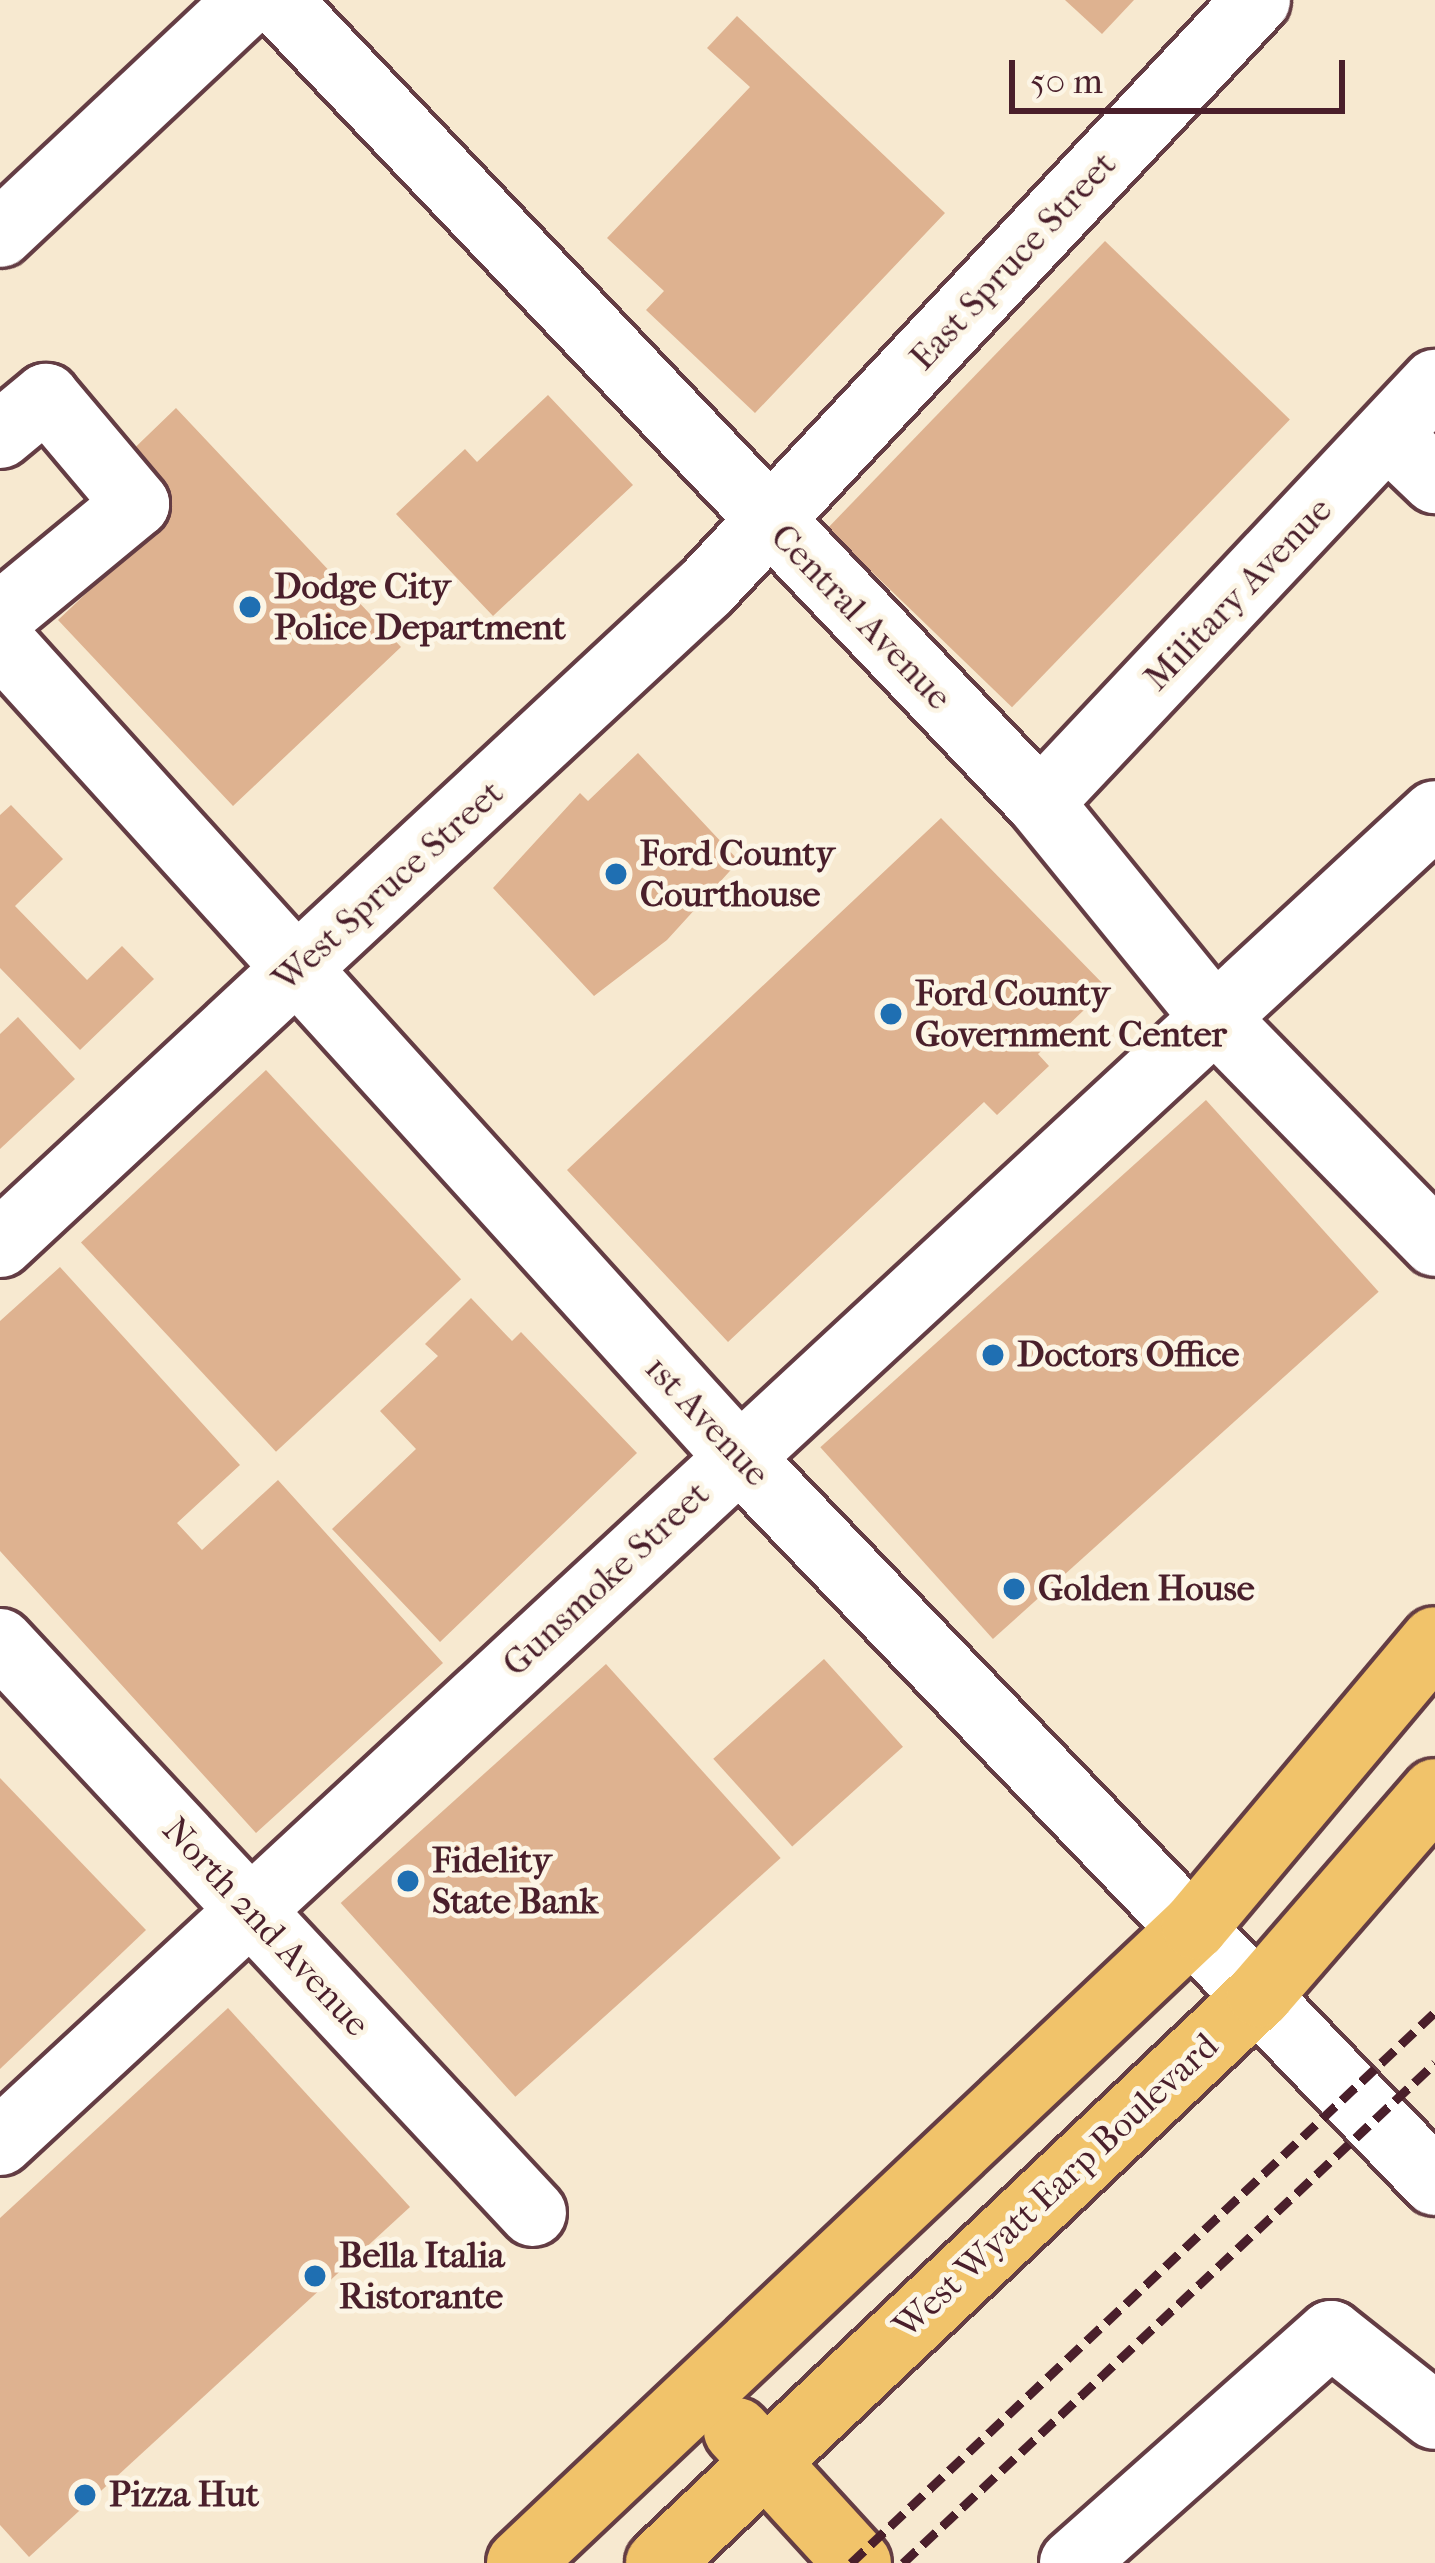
<!DOCTYPE html>
<html>
<head>
<meta charset="utf-8">
<style>
  body { margin:0 }
  #map { position:relative; width:1435px; height:2563px; overflow:hidden; background:#f7e9d0; font-family:"IM FELL French Canon",serif }
  div>[style] { position:absolute }
  [style*='--x'] { left:calc(var(--x)*1px); top:calc(var(--y)*1px); width:calc(var(--w)*1px); rotate:calc(var(--a)*1deg) }
  .building>* { inset:0; background:#deb290; transform-origin:0 0 }
  .roads { filter:drop-shadow(3px 0 #643d44) drop-shadow(-3px 0 #643d44) drop-shadow(0 3px #643d44) drop-shadow(0 -3px #643d44) }
  .minor>* { height:66px; margin:-33px; padding:0 33px; transform-origin:33px; border-radius:33px; background:#fff }
  .major>* { height:66px; margin:-33px; padding:0 33px; transform-origin:33px; border-radius:33px; background:#f1c36a }
  .rail>* { height:9px; margin-top:-4.5px; transform-origin:0; background:repeating-linear-gradient(90deg,#4a1f2b 0 18px,transparent 0 27px) }
  .dots>* { width:33px; height:33px; translate:-50% -50%; box-sizing:border-box; border:6px solid #fcf5e5; border-radius:50% }
  span { translate:-50% -50%; white-space:nowrap; text-align:center; line-height:1.15; -webkit-text-stroke:10px #fcf5e5; paint-order:stroke }
  .street-label { font-size:36px; color:#4a1f2b }
  .poi-label { font-size:36px; color:#4a1f2b; font-weight:700 }
  .left { translate:0 -50%; text-align:left }
  .scale { position:absolute; left:1009px; top:60px; width:336px; height:54px; box-sizing:border-box; border:6px solid #4a1f2b; border-top:0; padding-left:15px; font-size:36px; line-height:42px; white-space:nowrap; color:#4a1f2b; -webkit-text-stroke:9px #fcf5e5; paint-order:stroke }
</style>
</head>
<body>
<div id="map">
  <div class="building">
    <div style="clip-path:polygon(1065px 0,1134px 0,1102px 34px)"></div>
    <div style="clip-path:polygon(737px 16px,945px 213px,755px 413px,646px 310px,664px 291px,607px 238px,750px 87px,707px 48px)"></div>
    <div style="left:1105px;top:241px;width:257px;height:400px;rotate:44deg"></div>
    <div style="clip-path:polygon(548px 395px,633px 485px,493px 616px,396px 514px,465px 449px,477px 462px)"></div>
    <div style="clip-path:polygon(176px 408px,401px 647px,233px 806px,58px 620px,168px 516px,119px 463px)"></div>
    <div style="clip-path:polygon(638px 753px,739px 861px,667px 940px,594px 996px,493px 888px,580px 793px,588px 801px)"></div>
    <div style="clip-path:polygon(11px 805px,63px 859px,15px 906px,87px 980px,122px 946px,154px 979px,80px 1050px,0 968px,0 815px)"></div>
    <div style="clip-path:polygon(941px 818px,1107px 988px,1038px 1054px,1049px 1066px,997px 1115px,984px 1102px,728px 1342px,567px 1170px)"></div>
    <div style="clip-path:polygon(18px 1017px,75px 1079px,0 1149px,0 1034px)"></div>
    <div style="left:266px;top:1070px;width:286px;height:253px;rotate:47deg"></div>
    <div style="left:1206px;top:1100px;width:258px;height:519px;rotate:48deg"></div>
    <div style="clip-path:polygon(60px 1267px,240px 1465px,177px 1523px,202px 1550px,278px 1480px,443px 1663px,256px 1833px,0 1551px,0 1321px)"></div>
    <div style="clip-path:polygon(471px 1298px,512px 1341px,521px 1332px,637px 1453px,440px 1642px,332px 1529px,416px 1449px,380px 1411px,438px 1356px,425px 1344px)"></div>
    <div style="left:824px;top:1659px;width:118px;height:149px;rotate:48deg"></div>
    <div style="left:606px;top:1664px;width:261px;height:357px;rotate:48deg"></div>
    <div style="clip-path:polygon(0 1778px,146px 1930px,0 2069px)"></div>
    <div style="clip-path:polygon(228px 2008px,410px 2207px,29px 2557px,0 2525px,0 2218px)"></div>
  </div>
  <div class="roads">
    <div class="minor">
      <div style="--x:277;--y:0;--w:1108;--a:46.46"></div>
      <div style="--x:1040;--y:803;--w:273;--a:50.9"></div>
      <div style="--x:1212;--y:1015;--w:319;--a:45.6"></div>
      <div style="--x:0;--y:234;--w:342;--a:-43.2"></div>
      <div style="--x:0;--y:435;--w:60;--a:-39.6"></div>
      <div style="--x:46;--y:397;--w:140;--a:49.9"></div>
      <div style="--x:136;--y:504;--w:176;--a:140.5"></div>
      <div style="--x:1389;--y:436;--w:64;--a:43.7"></div>
      <div style="--x:0;--y:641;--w:1101;--a:47.83"></div>
      <div style="--x:739;--y:1457;--w:1005;--a:46.17"></div>
      <div style="--x:1040;--y:803;--w:577;--a:-46.76"></div>
      <div style="--x:0;--y:1244;--w:964;--a:-42.9"></div>
      <div style="--x:706;--y:588;--w:806;--a:-46.86"></div>
      <div style="--x:0;--y:1642;--w:781;--a:46.97"></div>
      <div style="--x:0;--y:2142;--w:1955;--a:-42.78"></div>
      <div style="--x:1073;--y:2563;--w:345;--a:-41.6"></div>
      <div style="--x:1331;--y:2334;--w:132;--a:38.3"></div>
    </div>
    <div class="major">
      <div style="--x:737;--y:2431;--w:179;--a:47.5"></div>
      <div style="--x:520;--y:2563;--w:928;--a:-43.34"></div>
      <div style="--x:1195;--y:1926;--w:373;--a:-50"></div>
      <div style="--x:659;--y:2563;--w:828;--a:-43.43"></div>
      <div style="--x:1260;--y:1994;--w:267;--a:-49.1"></div>
    </div>
  </div>
  <div class="rail">
    <div style="--x:851;--y:2563;--w:803;--a:-43.33"></div>
    <div style="--x:903;--y:2563;--w:730;--a:-43.22"></div>
  </div>
  <div class="dots">
    <div style="left:250px;top:607px;background:#1f6fb2"></div>
    <div style="left:616px;top:874px;background:#1f6fb2"></div>
    <div style="left:891px;top:1014px;background:#1f6fb2"></div>
    <div style="left:993px;top:1355px;background:#1f6fb2"></div>
    <div style="left:1014px;top:1589px;background:#1f6fb2"></div>
    <div style="left:408px;top:1881px;background:#1f6fb2"></div>
    <div style="left:315px;top:2276px;background:#1f6fb2"></div>
    <div style="left:85px;top:2495px;background:#1f6fb2"></div>
  </div>
  <div class="street-label">
    <span style="left:1013px;top:261px;rotate:-47deg">East Spruce Street</span>
    <span style="left:1238px;top:594px;rotate:-46deg">Military Avenue</span>
    <span style="left:861px;top:617px;rotate:46deg">Central Avenue</span>
    <span style="left:388px;top:886px;rotate:-42deg">West Spruce Street</span>
    <span style="left:707px;top:1421px;rotate:47deg">1st Avenue</span>
    <span style="left:606px;top:1579px;rotate:-43deg">Gunsmoke Street</span>
    <span style="left:266px;top:1927px;rotate:47deg">North 2nd Avenue</span>
    <span style="left:1056px;top:2186px;rotate:-43deg">West Wyatt Earp Boulevard</span>
  </div>
  <div class="poi-label">
    <span class="left" style="left:274px;top:607px">Dodge City<br>Police Department</span>
    <span class="left" style="left:640px;top:874px">Ford County<br>Courthouse</span>
    <span class="left" style="left:915px;top:1014px">Ford County<br>Government Center</span>
    <span class="left" style="left:1017px;top:1355px">Doctors Office</span>
    <span class="left" style="left:1038px;top:1589px">Golden House</span>
    <span class="left" style="left:432px;top:1881px">Fidelity<br>State Bank</span>
    <span class="left" style="left:339px;top:2276px">Bella Italia<br>Ristorante</span>
    <span class="left" style="left:109px;top:2495px">Pizza Hut</span>
  </div>
  <div class="scale">50 m</div>
</div>
</body>
</html>
